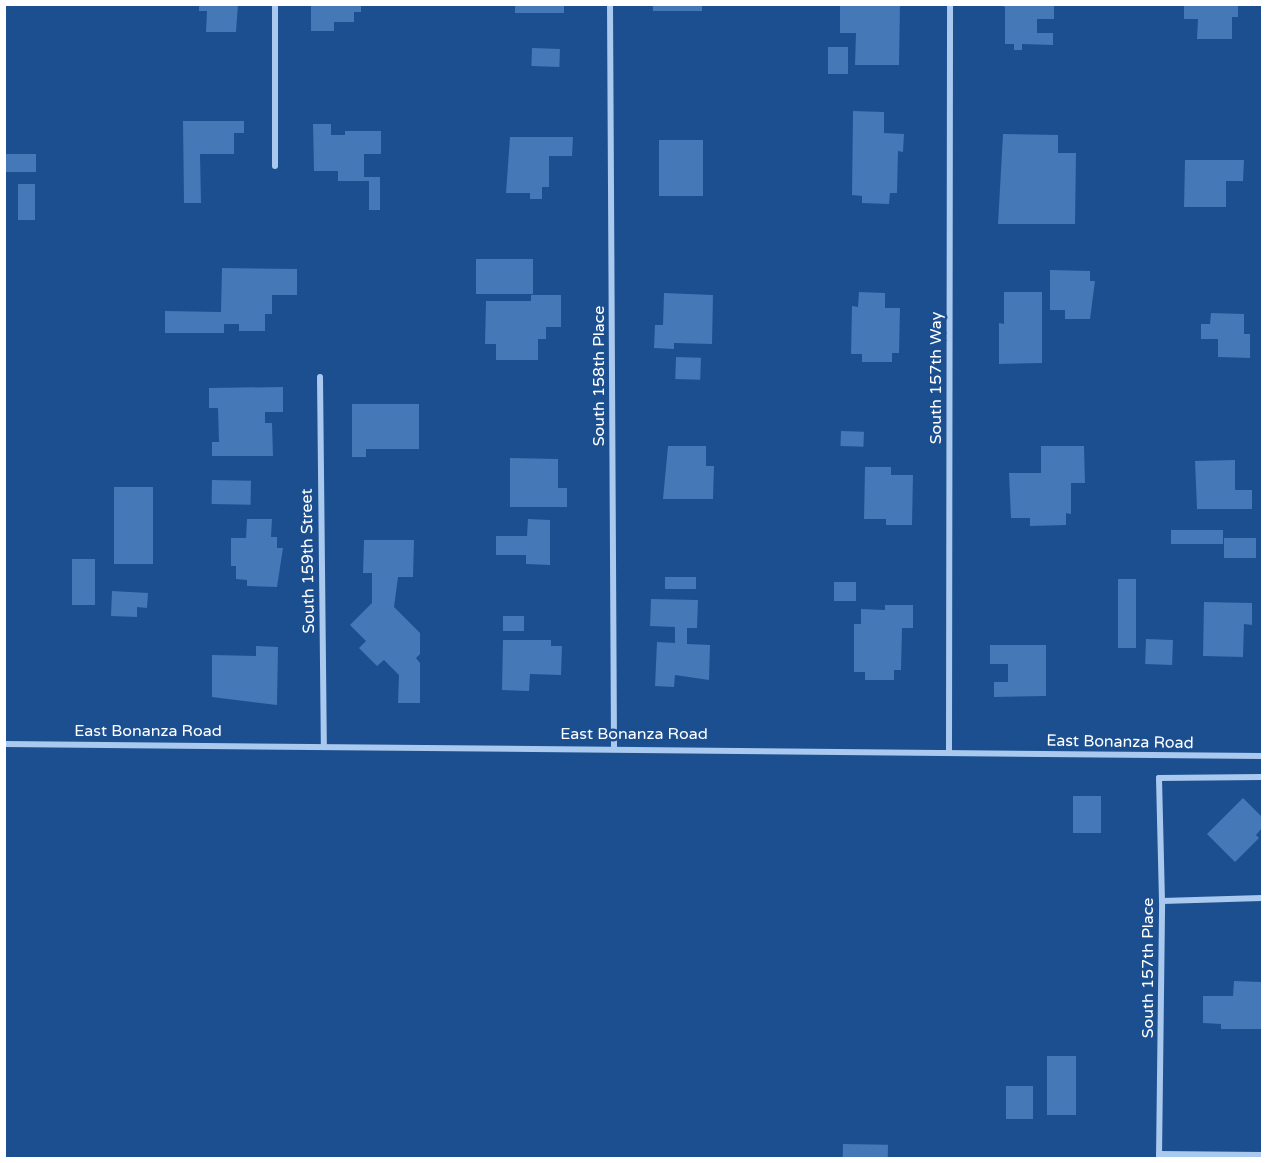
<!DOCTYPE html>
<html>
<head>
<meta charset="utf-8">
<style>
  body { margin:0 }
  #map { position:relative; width:1267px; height:1163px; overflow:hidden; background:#1b4f8f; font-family:"Varela Round",sans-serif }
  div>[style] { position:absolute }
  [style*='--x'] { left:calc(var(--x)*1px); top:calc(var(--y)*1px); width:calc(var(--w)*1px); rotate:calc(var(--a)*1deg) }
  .building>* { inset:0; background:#4478b7; transform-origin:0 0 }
  .street>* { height:6px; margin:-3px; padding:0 3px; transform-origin:3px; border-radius:3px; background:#a9c9ee }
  span { translate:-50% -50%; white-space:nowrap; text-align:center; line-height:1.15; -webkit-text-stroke:5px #1b4f8f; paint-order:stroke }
  .street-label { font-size:16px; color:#fff }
  .frame { position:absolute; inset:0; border:6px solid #fff; pointer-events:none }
</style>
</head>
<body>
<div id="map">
  <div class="building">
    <div style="clip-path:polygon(199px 4px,238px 4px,236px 32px,206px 32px,207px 11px,199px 11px)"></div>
    <div style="clip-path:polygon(311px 4px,361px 4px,361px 12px,354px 12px,354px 22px,334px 22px,334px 31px,311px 31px)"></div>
    <div style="left:515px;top:4px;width:49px;height:9px"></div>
    <div style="left:653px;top:4px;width:49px;height:7px"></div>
    <div style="clip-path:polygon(840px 4px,900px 4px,899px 65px,855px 65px,856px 33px,840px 33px)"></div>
    <div style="clip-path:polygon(997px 4px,1054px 4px,1054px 19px,1037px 19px,1037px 33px,1053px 33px,1053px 45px,1022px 44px,1022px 50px,1014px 50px,1014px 44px,1005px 44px,1005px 7px)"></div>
    <div style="clip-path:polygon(1184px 4px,1238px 4px,1238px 17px,1232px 17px,1232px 39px,1197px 39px,1198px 19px,1184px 19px)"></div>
    <div style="left:828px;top:47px;width:20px;height:27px"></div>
    <div style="left:532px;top:48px;width:28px;height:18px;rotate:2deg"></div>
    <div style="clip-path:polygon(853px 111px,884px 112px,884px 133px,904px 134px,903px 152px,898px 151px,897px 193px,890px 193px,889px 204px,862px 203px,862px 196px,852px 195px)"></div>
    <div style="clip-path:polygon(183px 121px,244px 121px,244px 133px,234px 133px,234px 154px,200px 154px,201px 203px,184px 203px)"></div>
    <div style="clip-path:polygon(313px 124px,331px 124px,331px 135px,345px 135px,345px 131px,381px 131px,381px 154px,364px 154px,364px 177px,380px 177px,380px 210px,369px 210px,369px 181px,338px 181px,338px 171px,314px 171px)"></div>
    <div style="clip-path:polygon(1003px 134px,1058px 135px,1058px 153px,1076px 153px,1075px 224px,998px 224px)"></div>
    <div style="clip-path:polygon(510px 137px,573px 137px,572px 156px,549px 156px,549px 187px,542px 187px,542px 199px,530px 199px,530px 193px,506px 193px)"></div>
    <div style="left:659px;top:140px;width:44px;height:56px"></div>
    <div style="left:6px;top:154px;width:30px;height:18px"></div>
    <div style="clip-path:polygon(1185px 160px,1244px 160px,1243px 181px,1226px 181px,1226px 207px,1184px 207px)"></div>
    <div style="left:18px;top:184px;width:17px;height:36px"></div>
    <div style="left:476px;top:259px;width:57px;height:35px"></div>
    <div style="clip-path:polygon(222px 268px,297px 269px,297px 295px,272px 295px,272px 314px,265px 314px,265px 331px,239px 331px,239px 324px,224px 324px,224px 333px,165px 333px,165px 311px,221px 312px)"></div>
    <div style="clip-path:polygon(1050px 270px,1090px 271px,1090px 281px,1095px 281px,1090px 319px,1065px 319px,1065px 310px,1050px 310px)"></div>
    <div style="clip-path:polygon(859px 292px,885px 293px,885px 308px,900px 308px,899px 353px,892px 353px,892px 362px,862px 362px,862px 354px,851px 354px,852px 306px,858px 307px)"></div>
    <div style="clip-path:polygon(1004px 292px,1042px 292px,1042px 363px,999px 364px,999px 323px,1004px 324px)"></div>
    <div style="clip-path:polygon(664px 293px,713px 295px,712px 344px,674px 343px,674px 349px,654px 348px,655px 325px,663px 325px)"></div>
    <div style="clip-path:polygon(531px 295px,561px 295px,561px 327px,546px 327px,546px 339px,538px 339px,538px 360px,496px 360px,496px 344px,485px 344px,486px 301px,531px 301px)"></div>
    <div style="clip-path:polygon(1211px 313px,1244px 314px,1244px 334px,1250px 334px,1250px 358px,1218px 357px,1218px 339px,1201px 339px,1201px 324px,1210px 324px)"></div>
    <div style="left:676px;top:357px;width:25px;height:22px;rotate:2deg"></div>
    <div style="clip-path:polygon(283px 387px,283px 412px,265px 412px,265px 423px,272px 423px,273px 456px,212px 456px,212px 442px,219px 442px,218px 408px,209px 408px,209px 388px)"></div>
    <div style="clip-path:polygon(352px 404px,419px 404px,419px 449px,366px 449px,366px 457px,352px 457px)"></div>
    <div style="left:841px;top:431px;width:23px;height:15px;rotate:2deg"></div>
    <div style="clip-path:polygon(668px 446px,706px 446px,706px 466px,714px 466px,713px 499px,663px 499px)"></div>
    <div style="clip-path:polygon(1041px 446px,1084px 446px,1085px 483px,1071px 483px,1071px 514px,1066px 513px,1066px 525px,1030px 526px,1030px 518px,1011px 518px,1009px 473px,1041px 473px)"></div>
    <div style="clip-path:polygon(510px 458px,558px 459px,558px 488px,567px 488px,567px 507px,510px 507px)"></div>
    <div style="clip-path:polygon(1235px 460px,1235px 490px,1252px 490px,1252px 509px,1197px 509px,1195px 461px)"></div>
    <div style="clip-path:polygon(865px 467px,891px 467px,891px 475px,913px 475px,912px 525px,886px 525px,886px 519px,864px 519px)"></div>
    <div style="left:212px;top:480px;width:39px;height:24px;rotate:1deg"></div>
    <div style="left:114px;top:487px;width:39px;height:77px"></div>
    <div style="clip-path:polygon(247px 519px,272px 519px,271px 537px,277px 537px,277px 548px,283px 548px,277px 587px,247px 586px,247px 580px,236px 579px,236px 566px,231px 566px,231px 538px,246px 538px)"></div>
    <div style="clip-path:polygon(528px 519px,550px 520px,550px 565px,526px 564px,526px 555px,496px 555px,496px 536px,527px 536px)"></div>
    <div style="left:1171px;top:530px;width:52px;height:14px"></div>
    <div style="left:1224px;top:538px;width:32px;height:20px"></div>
    <div style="clip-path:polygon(364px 540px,414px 540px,413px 577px,398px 577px,394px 607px,420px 633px,420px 654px,416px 658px,420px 663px,420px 703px,398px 703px,399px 675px,384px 660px,377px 666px,359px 648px,366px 641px,350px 625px,372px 603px,372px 573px,363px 573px)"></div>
    <div style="left:72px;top:559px;width:23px;height:46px"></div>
    <div style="left:665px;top:577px;width:31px;height:12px"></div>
    <div style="left:1118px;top:579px;width:18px;height:69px"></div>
    <div style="left:834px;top:582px;width:22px;height:19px"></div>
    <div style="clip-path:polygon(112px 591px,148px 593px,147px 608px,137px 607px,137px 617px,111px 616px)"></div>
    <div style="clip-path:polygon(651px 599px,698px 600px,697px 628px,687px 628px,687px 644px,710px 645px,709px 680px,675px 675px,674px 687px,655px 686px,657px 642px,675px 643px,675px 627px,650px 626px)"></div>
    <div style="clip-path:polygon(1204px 602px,1252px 603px,1252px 625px,1244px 624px,1243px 657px,1203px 656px)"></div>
    <div style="clip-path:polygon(885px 605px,913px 605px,913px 628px,902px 628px,901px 670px,894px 670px,894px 680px,865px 680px,865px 672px,854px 672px,854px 624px,861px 624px,861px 609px,885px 610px)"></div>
    <div style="left:503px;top:616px;width:21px;height:15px"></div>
    <div style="left:1146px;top:639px;width:27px;height:25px;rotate:2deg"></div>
    <div style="clip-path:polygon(503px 640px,551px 640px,551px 646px,562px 646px,561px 675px,530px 674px,529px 691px,502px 690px)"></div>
    <div style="clip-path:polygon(990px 645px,1046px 645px,1046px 696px,994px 697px,994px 682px,1008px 682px,1008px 664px,990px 664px)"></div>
    <div style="clip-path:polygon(256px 646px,278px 647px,277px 705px,212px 697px,212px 655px,256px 656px)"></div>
    <div style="left:1073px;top:796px;width:28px;height:37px"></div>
    <div style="clip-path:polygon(1243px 798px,1262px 817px,1262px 828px,1256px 835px,1259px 838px,1235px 862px,1207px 834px)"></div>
    <div style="clip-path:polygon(1234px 981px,1262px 982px,1262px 1029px,1221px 1029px,1221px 1024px,1203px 1023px,1203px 996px,1233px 996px)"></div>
    <div style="left:1047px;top:1056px;width:29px;height:59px"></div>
    <div style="left:1006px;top:1086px;width:27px;height:33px"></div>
    <div style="left:843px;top:1144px;width:45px;height:14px;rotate:1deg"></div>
  </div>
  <div class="street">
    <div style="--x:275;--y:4;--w:162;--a:90"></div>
    <div style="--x:610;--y:4;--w:743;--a:89.69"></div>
    <div style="--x:320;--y:377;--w:368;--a:89.4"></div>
    <div style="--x:4;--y:744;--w:1258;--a:0.55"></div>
    <div style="--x:949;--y:751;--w:747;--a:-89.92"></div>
    <div style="--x:1162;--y:901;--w:100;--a:-1.7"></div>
    <div style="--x:1159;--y:1154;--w:103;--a:0.6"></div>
    <div style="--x:1159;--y:1158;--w:257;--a:-89.3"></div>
    <div style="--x:1162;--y:901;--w:123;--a:-91.4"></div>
    <div style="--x:1159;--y:778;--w:103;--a:-0.6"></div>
  </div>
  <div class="street-label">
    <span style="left:599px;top:376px;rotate:-90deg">South 158th Place</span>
    <span style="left:936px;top:378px;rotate:-90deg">South 157th Way</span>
    <span style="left:308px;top:561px;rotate:-91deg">South 159th Street</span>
    <span style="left:148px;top:731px">East Bonanza Road</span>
    <span style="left:634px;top:734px">East Bonanza Road</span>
    <span style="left:1120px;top:742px;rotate:1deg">East Bonanza Road</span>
    <span style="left:1148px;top:968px;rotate:-90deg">South 157th Place</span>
  </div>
  <div class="frame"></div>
</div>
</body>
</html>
